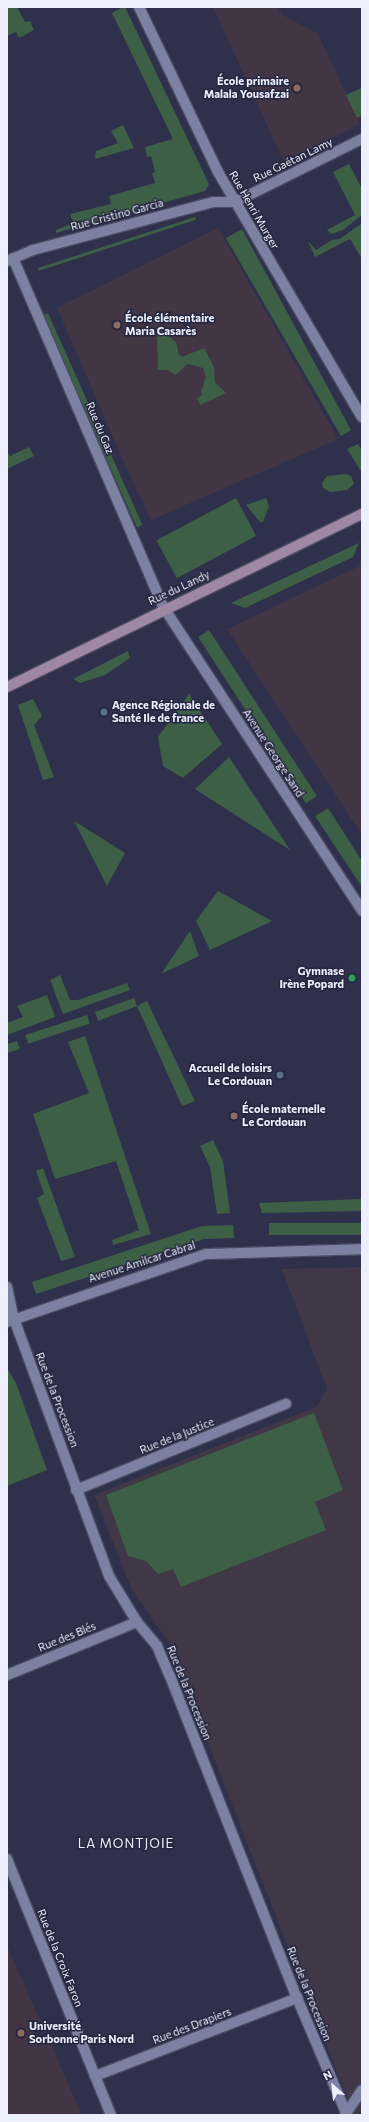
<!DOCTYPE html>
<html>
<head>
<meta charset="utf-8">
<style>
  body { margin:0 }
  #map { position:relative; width:369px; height:2122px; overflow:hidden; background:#2f314c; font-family:Commissioner,sans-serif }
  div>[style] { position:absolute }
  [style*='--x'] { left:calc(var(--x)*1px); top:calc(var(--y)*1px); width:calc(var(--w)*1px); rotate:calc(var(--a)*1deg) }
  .industrial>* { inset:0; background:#403747 }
  .education>* { inset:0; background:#423645 }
  .green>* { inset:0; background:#3c5f45; transform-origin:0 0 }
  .roads { filter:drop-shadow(1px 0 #4a4c62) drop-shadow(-1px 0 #4a4c62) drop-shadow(0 1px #4a4c62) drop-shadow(0 -1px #4a4c62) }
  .minor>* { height:10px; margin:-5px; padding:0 5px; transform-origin:5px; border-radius:5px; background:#7d81a1 }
  .tertiary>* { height:10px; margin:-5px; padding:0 5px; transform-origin:5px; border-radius:5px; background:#7d81a1 }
  .secondary>* { height:10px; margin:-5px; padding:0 5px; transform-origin:5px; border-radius:5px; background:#a187a6 }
  .dots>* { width:11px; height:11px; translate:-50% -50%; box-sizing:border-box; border:2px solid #252741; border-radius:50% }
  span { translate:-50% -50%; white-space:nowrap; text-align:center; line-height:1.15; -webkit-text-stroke:3px #252741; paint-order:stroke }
  .poi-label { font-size:11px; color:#edeffd; font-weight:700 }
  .right { translate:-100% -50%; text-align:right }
  .left { translate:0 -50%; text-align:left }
  .street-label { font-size:11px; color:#edeffd }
  .quarter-label { font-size:13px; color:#edeffd; letter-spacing:1px }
  .frame { position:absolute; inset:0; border:8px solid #edeffd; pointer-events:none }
  .north { position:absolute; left:313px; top:2066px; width:40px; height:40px; -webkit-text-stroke:3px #252741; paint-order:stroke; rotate:333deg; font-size:11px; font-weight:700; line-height:16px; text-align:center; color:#edeffd }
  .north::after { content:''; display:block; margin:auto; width:14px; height:18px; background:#edeffd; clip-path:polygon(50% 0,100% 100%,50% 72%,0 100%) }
</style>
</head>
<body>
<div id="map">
  <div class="industrial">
    <div style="clip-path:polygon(362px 1267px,362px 2115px,354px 2115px,168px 1641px,132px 1590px,94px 1495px,316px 1407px,327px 1389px,282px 1269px)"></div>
  </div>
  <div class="education">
    <div style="clip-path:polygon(213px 7px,278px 7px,281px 14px,318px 34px,360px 124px,284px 162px)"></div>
    <div style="clip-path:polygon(218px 228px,338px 439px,151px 520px,122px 458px,57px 308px)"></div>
    <div style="clip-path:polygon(362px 565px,362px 835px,227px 629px)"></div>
    <div style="clip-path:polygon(7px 1946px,41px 2023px,33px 2030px,38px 2040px,47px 2036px,82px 2115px,7px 2115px)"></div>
  </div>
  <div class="green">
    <div style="clip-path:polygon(7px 7px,17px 7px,25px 22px,30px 21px,34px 30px,19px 38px,16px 32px,7px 36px)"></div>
    <div style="clip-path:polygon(123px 7px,125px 7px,209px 184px,205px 191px,56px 233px,56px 230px,73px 223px,70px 214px,111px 204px,109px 196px,155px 183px,152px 173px,155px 172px,151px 156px,147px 157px,145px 147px,173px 139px,112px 13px)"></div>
    <div style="clip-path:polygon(361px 88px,362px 115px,357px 118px,346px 95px)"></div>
    <div style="clip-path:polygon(123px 125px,134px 148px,95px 159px,96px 151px,118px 143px,111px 131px)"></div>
    <div style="clip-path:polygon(349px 164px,362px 189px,362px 215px,343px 230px,331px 234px,327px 230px,355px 215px,333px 172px)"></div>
    <div style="left:195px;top:217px;width:3px;height:165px;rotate:72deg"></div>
    <div style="clip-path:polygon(362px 223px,362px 259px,350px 239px,315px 257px,308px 241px,316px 250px,332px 240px,340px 239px)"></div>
    <div style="clip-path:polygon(242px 229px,351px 430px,341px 436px,226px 238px)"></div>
    <div style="left:48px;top:313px;width:232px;height:6px;rotate:66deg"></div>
    <div style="clip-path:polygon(160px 329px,176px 342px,179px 355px,182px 357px,204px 348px,214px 367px,215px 382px,226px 393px,200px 405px,197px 398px,202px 395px,201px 392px,206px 377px,203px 368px,187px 364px,176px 375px,167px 370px,158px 370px,157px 331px)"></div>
    <div style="clip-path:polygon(358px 444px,362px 451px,362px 473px,347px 449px)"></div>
    <div style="clip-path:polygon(29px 447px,34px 456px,7px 469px,7px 451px,10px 456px)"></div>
    <div style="clip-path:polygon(346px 474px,351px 476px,354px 484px,347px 490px,330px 492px,323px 488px,322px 483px,327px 476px)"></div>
    <div style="left:236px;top:498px;width:43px;height:90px;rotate:62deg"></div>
    <div style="clip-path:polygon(266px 498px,269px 506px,263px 522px,260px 522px,246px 505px)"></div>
    <div style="clip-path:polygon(359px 543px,353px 557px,245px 608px,231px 603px)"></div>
    <div style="left:209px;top:630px;width:198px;height:13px;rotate:57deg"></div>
    <div style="clip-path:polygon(128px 651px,130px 658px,105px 675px,80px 683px,73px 679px)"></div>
    <div style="clip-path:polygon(189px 694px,222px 744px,183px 778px,163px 766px,158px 737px)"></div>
    <div style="clip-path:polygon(33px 699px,42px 716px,34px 725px,54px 777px,43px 780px,18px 705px)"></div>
    <div style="clip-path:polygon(229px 757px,290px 850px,195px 789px)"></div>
    <div style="clip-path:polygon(328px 808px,362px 861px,362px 887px,315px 816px)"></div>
    <div style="clip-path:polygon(74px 821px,125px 853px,107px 886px)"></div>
    <div style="clip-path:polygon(218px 891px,272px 921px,210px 950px,196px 921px)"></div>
    <div style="clip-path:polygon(190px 931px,199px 956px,161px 974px)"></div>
    <div style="clip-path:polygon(60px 975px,70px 1000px,78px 1000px,127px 983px,130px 990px,63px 1014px,50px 980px)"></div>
    <div style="clip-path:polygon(47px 995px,55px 1017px,7px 1035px,7px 1023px,23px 1017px,17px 1006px)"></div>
    <div style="clip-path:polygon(134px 998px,137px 1006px,147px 1001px,195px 1101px,182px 1106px,137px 1006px,98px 1021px,95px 1012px)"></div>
    <div style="left:87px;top:1015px;width:9px;height:65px;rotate:72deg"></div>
    <div style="clip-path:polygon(85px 1036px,151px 1234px,113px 1245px,112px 1240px,139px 1230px,116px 1161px,55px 1179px,33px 1114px,89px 1093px,68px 1042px)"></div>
    <div style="clip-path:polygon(17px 1041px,20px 1049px,7px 1053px,7px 1044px)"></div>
    <div style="clip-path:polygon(213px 1140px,223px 1161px,230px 1213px,217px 1214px,210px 1167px,200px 1146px)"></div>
    <div style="clip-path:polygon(43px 1168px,75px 1257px,61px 1261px,37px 1198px,44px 1194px,36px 1171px)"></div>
    <div style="clip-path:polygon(362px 1199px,362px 1211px,262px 1213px,259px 1203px)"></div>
    <div style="left:362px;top:1223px;width:12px;height:93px;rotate:90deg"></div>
    <div style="clip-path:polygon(233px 1225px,234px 1238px,204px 1239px,36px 1294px,32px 1282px,202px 1226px)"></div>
    <div style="clip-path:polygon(7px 1368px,16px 1383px,47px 1470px,7px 1486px)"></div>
    <div style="clip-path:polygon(314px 1413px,343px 1490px,315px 1502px,326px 1530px,181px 1587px,173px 1569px,158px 1574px,146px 1561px,128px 1556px,106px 1495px)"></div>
  </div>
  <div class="roads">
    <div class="minor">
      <div style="--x:139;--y:7;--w:183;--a:64.4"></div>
      <div style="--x:218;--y:172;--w:284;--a:59.6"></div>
      <div style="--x:13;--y:258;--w:381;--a:66.7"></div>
      <div style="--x:164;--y:608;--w:362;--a:56.8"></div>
      <div style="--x:7;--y:1287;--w:33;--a:78"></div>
      <div style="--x:14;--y:1319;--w:274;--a:69.7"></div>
      <div style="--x:109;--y:1576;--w:54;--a:58.7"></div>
      <div style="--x:137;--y:1622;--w:31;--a:50"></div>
      <div style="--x:157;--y:1646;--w:33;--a:67"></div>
      <div style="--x:170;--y:1676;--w:346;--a:68.5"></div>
      <div style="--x:297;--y:1998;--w:127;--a:66.9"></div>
      <div style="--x:7;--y:1322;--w:210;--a:-18.9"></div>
      <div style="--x:206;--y:1254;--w:156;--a:-1.8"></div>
      <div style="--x:76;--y:1490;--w:227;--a:-22.3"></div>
      <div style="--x:7;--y:1675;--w:140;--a:-22.2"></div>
      <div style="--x:7;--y:1859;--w:276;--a:67.9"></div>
      <div style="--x:95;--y:2076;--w:217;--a:-21.1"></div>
      <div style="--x:345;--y:2115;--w:30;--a:-56"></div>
    </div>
    <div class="tertiary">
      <div style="--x:7;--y:261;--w:28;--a:-23"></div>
      <div style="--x:33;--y:250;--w:187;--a:-14.9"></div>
      <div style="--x:214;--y:202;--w:21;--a:0"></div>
      <div style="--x:235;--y:202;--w:142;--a:-26.4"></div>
    </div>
    <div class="secondary">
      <div style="--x:7;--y:687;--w:395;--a:-26"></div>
    </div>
  </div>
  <div class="dots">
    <div style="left:297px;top:88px;background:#8d6e63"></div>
    <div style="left:117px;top:325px;background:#8d6e63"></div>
    <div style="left:104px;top:712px;background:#5c6f8a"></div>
    <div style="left:352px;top:978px;background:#2e9e5b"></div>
    <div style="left:280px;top:1075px;background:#5c6f8a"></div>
    <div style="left:234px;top:1116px;background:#8d6e63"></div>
    <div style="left:21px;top:2033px;background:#8d6e63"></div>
  </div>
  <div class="poi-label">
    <span class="right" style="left:289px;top:88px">École primaire<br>Malala Yousafzai</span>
    <span class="left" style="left:125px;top:325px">École élémentaire<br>Maria Casarès</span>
    <span class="left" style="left:112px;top:712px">Agence Régionale de<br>Santé Ile de france</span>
    <span class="right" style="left:344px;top:978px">Gymnase<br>Irène Popard</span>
    <span class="right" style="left:272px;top:1075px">Accueil de loisirs<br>Le Cordouan</span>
    <span class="left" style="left:242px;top:1116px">École maternelle<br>Le Cordouan</span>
    <span class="left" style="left:29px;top:2033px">Université<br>Sorbonne Paris Nord</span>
  </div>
  <div class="street-label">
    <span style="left:293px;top:160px;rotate:-26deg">Rue Gaétan Lamy</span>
    <span style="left:254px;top:210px;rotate:60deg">Rue Henri Murger</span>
    <span style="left:117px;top:215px;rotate:-15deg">Rue Cristino Garcia</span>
    <span style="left:100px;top:428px;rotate:67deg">Rue du Gaz</span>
    <span style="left:179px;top:588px;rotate:-25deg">Rue du Landy</span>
    <span style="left:273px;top:753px;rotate:57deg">Avenue George Sand</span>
    <span style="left:142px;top:1262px;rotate:-18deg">Avenue Amilcar Cabral</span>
    <span style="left:57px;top:1400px;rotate:69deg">Rue de la Procession</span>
    <span style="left:177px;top:1436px;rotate:-22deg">Rue de la Justice</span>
    <span style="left:67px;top:1637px;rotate:-22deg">Rue des Blés</span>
    <span style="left:189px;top:1693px;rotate:68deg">Rue de la Procession</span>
    <span style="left:60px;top:1958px;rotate:68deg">Rue de la Croix Faron</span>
    <span style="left:309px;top:1994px;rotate:68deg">Rue de la Procession</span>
    <span style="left:192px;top:2026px;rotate:-21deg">Rue des Drapiers</span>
  </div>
  <div class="quarter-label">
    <span style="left:126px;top:1843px">LA MONTJOIE</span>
  </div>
  <div class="frame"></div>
  <div class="north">N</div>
</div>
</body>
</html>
